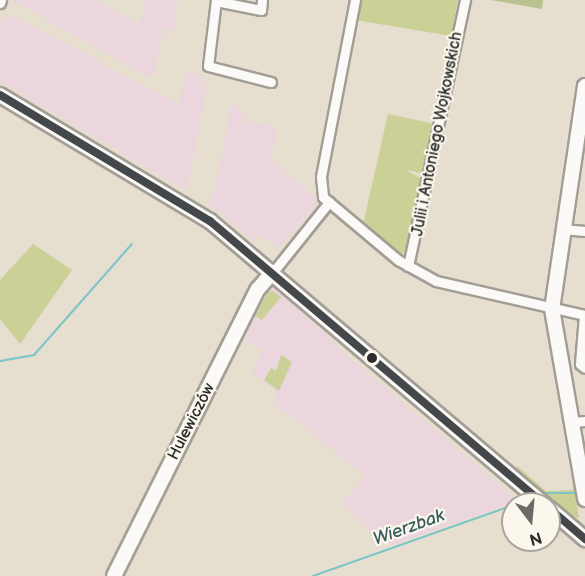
<!DOCTYPE html>
<html>
<head>
<meta charset="utf-8">
<style>
  body { margin:0 }
  #map { position:relative; width:585px; height:576px; overflow:hidden; background:#e6dece; font-family:"Balsamiq Sans",sans-serif }
  div>[style] { position:absolute }
  [style*='--x'] { left:calc(var(--x)*1px); top:calc(var(--y)*1px); width:calc(var(--w)*1px); rotate:calc(var(--a)*1deg) }
  .built>* { inset:0; background:#ead6dc }
  .green>* { inset:0; background:#cbd196 }
  .forest>* { inset:0; background:#b7c290 }
  .stream>* { height:2px; margin:-1px; padding:0 1px; transform-origin:1px; border-radius:1px; background:#7ac5c7 }
  .roads { filter:drop-shadow(2px 0 #a29e95) drop-shadow(-2px 0 #a29e95) drop-shadow(0 2px #a29e95) drop-shadow(0 -2px #a29e95) }
  .street>* { height:9px; margin:-4.5px; padding:0 4.5px; transform-origin:4.5px; border-radius:4.5px; background:#fbfaf8 }
  .secondary>* { height:14px; margin:-7px; padding:0 7px; transform-origin:7px; border-radius:7px; background:#fbfaf8 }
  .bus-1>* { height:8px; margin:-4px; padding:0 4px; transform-origin:4px; border-radius:4px; background:#45484a }
  .dots>* { width:16px; height:16px; translate:-50% -50%; box-sizing:border-box; border:3px solid #fbf7ec; border-radius:50% }
  span { translate:-50% -50%; white-space:nowrap; text-align:center; line-height:1.15; -webkit-text-stroke:4.5px #fbf7ec; paint-order:stroke }
  .street-label { font-size:16px; color:#2b2b2b }
  .water-label { font-size:18px; color:#375d61; font-style:italic }
  .north { position:absolute; left:501px; top:492px; width:60px; height:60px; box-sizing:border-box; background:#fbf7ec; border:2px solid #a8a59f; border-radius:50%; rotate:164deg; font-size:16px; font-weight:700; line-height:24px; text-align:center; color:#2b2b2b }
  .north::after { content:''; display:block; margin:auto; width:21px; height:27px; background:#6c6a64; clip-path:polygon(50% 0,100% 100%,50% 72%,0 100%) }
</style>
</head>
<body>
<div id="map">
  <div class="built">
    <div style="clip-path:polygon(12px 0,95px 0,140px 25px,145px 0,177px 0,176px 31px,163px 29px,154px 77px,148px 77px)"></div>
    <div style="clip-path:polygon(9px 14px,179px 104px,186px 72px,199px 74px,207px 87px,187px 191px,0 82px,0 22px)"></div>
    <div style="clip-path:polygon(232px 101px,247px 121px,277px 127px,271px 159px,320px 201px,279px 248px,257px 234px,255px 242px,207px 203px,216px 186px)"></div>
    <div style="clip-path:polygon(277px 287px,349px 357px,518px 501px,389px 546px,341px 504px,365px 476px,274px 403px,278px 394px,252px 373px,263px 351px,242px 340px,268px 288px)"></div>
  </div>
  <div class="green">
    <div style="clip-path:polygon(360px 0,458px 0,451px 36px,355px 20px)"></div>
    <div style="clip-path:polygon(388px 114px,435px 124px,425px 174px,406px 170px,424px 180px,410px 250px,398px 255px,363px 224px)"></div>
    <div style="clip-path:polygon(33px 244px,72px 270px,20px 344px,0 319px,0 280px)"></div>
    <div style="clip-path:polygon(273px 291px,281px 297px,262px 320px,255px 316px,268px 292px)"></div>
    <div style="clip-path:polygon(281px 355px,292px 362px,279px 391px,264px 380px,271px 368px,276px 371px)"></div>
    <div style="clip-path:polygon(516px 465px,546px 491px,573px 490px,571px 470px,579px 518px,569px 517px,519px 474px)"></div>
  </div>
  <div class="forest">
    <div style="clip-path:polygon(491px 0,543px 0,542px 9px)"></div>
  </div>
  <div class="stream">
    <div style="--x:0;--y:361;--w:35;--a:-10"></div>
    <div style="--x:34;--y:355;--w:148;--a:-48.6"></div>
    <div style="--x:544;--y:493;--w:30;--a:0"></div>
    <div style="--x:517;--y:504;--w:5;--a:-11"></div>
    <div style="--x:313;--y:576;--w:212;--a:-19.5"></div>
  </div>
  <div class="roads">
    <div class="street">
      <div style="--x:216;--y:0;--w:66;--a:96.9"></div>
      <div style="--x:208;--y:66;--w:65;--a:14.3"></div>
      <div style="--x:355;--y:0;--w:180;--a:100.9"></div>
      <div style="--x:321;--y:177;--w:20;--a:84"></div>
      <div style="--x:323;--y:197;--w:98;--a:40"></div>
      <div style="--x:398;--y:260;--w:43;--a:28.9"></div>
      <div style="--x:436;--y:281;--w:153;--a:12.9"></div>
      <div style="--x:216;--y:1;--w:46;--a:11.3"></div>
      <div style="--x:261;--y:10;--w:10;--a:-84"></div>
      <div style="--x:0;--y:3;--w:3;--a:-72"></div>
      <div style="--x:562;--y:229;--w:23;--a:5"></div>
      <div style="--x:408;--y:266;--w:272;--a:-77.9"></div>
      <div style="--x:273;--y:272;--w:90;--a:-51.3"></div>
      <div style="--x:584;--y:315;--w:49;--a:94.7"></div>
      <div style="--x:580;--y:364;--w:6;--a:39"></div>
      <div style="--x:572;--y:422;--w:13;--a:-4"></div>
    </div>
    <div class="secondary">
      <div style="--x:585;--y:86;--w:225;--a:98.4"></div>
      <div style="--x:552;--y:309;--w:193;--a:80.1"></div>
      <div style="--x:0;--y:95;--w:245;--a:31"></div>
      <div style="--x:210;--y:221;--w:438;--a:40.3"></div>
      <div style="--x:549;--y:508;--w:48;--a:40.7"></div>
      <div style="--x:114;--y:576;--w:321;--a:-63.4"></div>
      <div style="--x:258;--y:289;--w:23;--a:-49"></div>
    </div>
  </div>
  <div class="bus-1">
    <div style="--x:0;--y:95;--w:245;--a:31"></div>
    <div style="--x:210;--y:221;--w:438;--a:40.3"></div>
    <div style="--x:549;--y:508;--w:48;--a:40.7"></div>
  </div>
  <div class="dots">
    <div style="left:372px;top:358px;background:#2b2b2b"></div>
  </div>
  <div class="street-label">
    <span style="left:438px;top:134px;rotate:-79deg">Julii i Antoniego Wojkowskich</span>
    <span style="left:192px;top:422px;rotate:-63deg">Hulewiczów</span>
  </div>
  <div class="water-label">
    <span style="left:409px;top:528px;rotate:-20deg">Wierzbak</span>
  </div>
  <div class="north">N</div>
</div>
</body>
</html>
